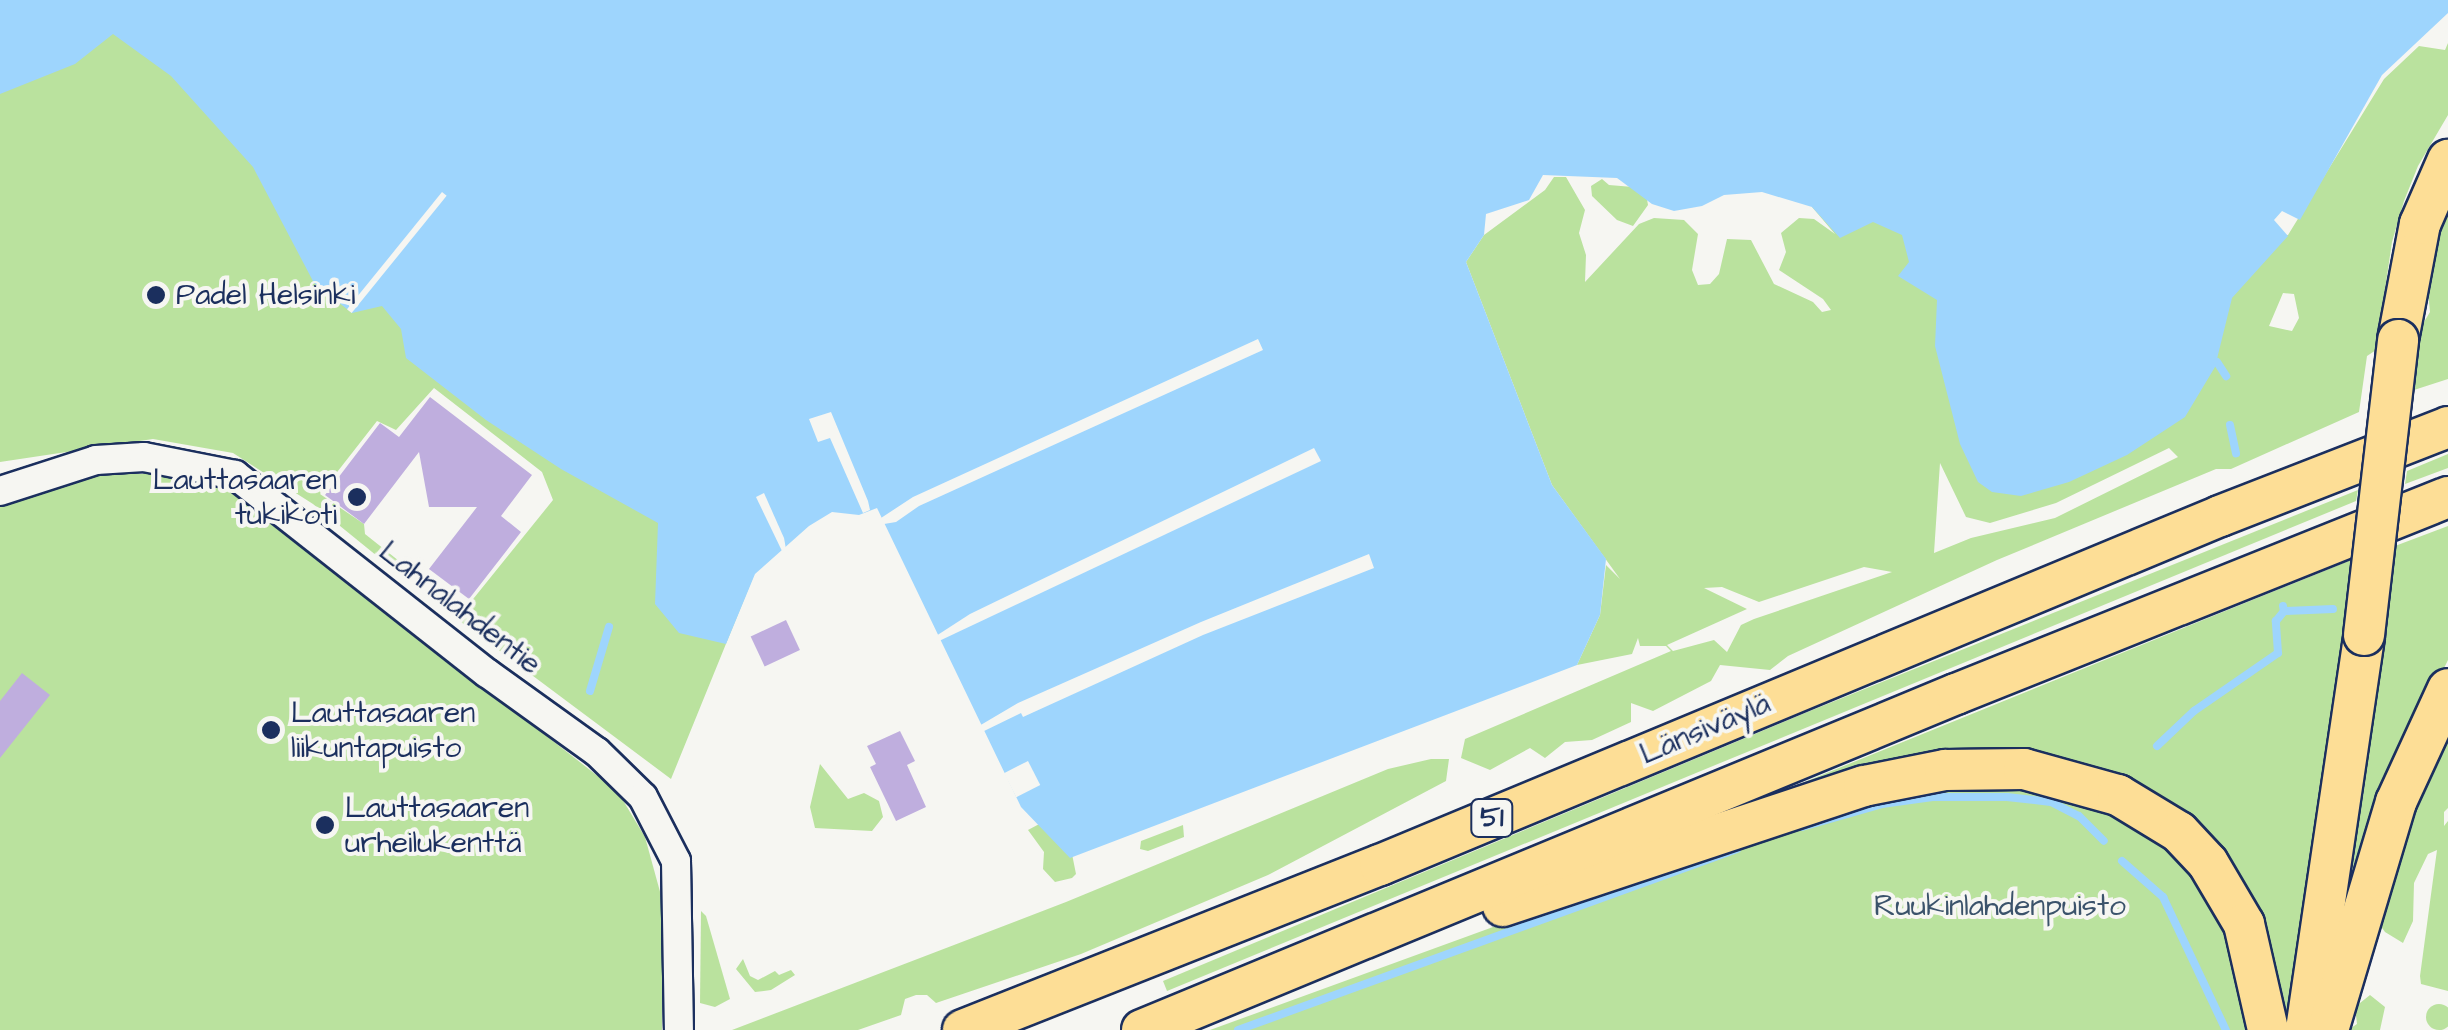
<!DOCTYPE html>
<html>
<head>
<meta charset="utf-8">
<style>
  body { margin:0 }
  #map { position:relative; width:2448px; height:1030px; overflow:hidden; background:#f6f6f2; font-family:"Architects Daughter",sans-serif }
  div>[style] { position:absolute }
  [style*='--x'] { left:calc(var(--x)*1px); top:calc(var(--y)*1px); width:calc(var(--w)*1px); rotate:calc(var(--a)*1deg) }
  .green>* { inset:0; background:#bae29e }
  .round { border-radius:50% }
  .water>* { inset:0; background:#9ed5fd }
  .pier>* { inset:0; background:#f6f6f2; transform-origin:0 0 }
  .stream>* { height:8px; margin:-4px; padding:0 4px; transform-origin:4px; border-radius:4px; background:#9ed5fd }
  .building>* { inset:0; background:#bfaede; transform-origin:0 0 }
  .roads { filter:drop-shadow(2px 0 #1b2f5e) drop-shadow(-2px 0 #1b2f5e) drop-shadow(0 2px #1b2f5e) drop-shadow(0 -2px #1b2f5e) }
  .minor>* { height:28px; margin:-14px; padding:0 14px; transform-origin:14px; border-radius:14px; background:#f6f6f2 }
  .highway>* { height:40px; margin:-20px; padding:0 20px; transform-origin:20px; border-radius:20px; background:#fdde96 }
  .bridges { filter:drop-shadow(2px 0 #1b2f5e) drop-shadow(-2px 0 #1b2f5e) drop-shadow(0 2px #1b2f5e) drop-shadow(0 -2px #1b2f5e) }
  .highway-bridge>* { height:40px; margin:-20px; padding:0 20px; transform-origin:20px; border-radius:20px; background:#fdde96 }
  .dots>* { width:28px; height:28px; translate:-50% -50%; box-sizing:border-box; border:5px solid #f6f6f2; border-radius:50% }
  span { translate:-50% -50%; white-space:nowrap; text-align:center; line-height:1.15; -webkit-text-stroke:8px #f6f6f2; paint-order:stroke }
  .shield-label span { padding:2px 8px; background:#f6f6f2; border:2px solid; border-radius:8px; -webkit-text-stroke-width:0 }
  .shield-label { font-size:28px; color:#1b2f5e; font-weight:700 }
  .poi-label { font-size:30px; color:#1b2f5e }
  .left { translate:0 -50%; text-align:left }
  .right { translate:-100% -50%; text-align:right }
  .street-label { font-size:30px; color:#1b2f5e }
  .park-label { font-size:30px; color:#3b536b }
</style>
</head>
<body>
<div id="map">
  <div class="green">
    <div style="clip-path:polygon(0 0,146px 0,329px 256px,754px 575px,671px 779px,457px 619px,553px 500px,542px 472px,434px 388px,396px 430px,377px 421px,320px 494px,364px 524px,365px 534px,399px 561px,393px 569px,313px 504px,233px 453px,153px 439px,0 462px)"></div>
    <div style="clip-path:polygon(evenodd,2448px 43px,2448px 115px,2418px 166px,2404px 201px,2392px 242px,2376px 350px,2367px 356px,2359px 412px,2231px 469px,2216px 469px,1997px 560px,1788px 656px,1770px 670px,1720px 665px,1711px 681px,1653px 711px,1631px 703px,1631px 722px,1592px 740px,1565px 742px,1545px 758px,1530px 748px,1490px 770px,1461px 758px,1465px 739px,1671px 651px,1666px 646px,1640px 646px,1638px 638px,1632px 654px,1577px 665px,1600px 615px,1606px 565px,1620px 579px,1552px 485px,1466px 262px,1484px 235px,1545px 190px,1554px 177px,1566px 177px,1585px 210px,1579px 233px,1586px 255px,1585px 282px,1639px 224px,1654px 218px,1684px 220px,1698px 234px,1692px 270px,1698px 285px,1710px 284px,1719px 274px,1727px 239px,1751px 240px,1774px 284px,1813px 302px,1822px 312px,1831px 310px,1823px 299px,1779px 270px,1786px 252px,1781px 233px,1799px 218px,1814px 219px,1835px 234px,1812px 207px,2288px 235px,2384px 79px,2419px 46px,2445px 50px,2448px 43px,2283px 293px,2294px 294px,2299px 318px,2292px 331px,2269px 326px,2283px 293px,2448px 43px,2169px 448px,2178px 457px,2055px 518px,1971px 538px,1934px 553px,1940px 463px,1966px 517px,1990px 523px,2056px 503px,2169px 448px,2448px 43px,1864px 567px,1892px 572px,1754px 619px,1741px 625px,1727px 652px,1714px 640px,1673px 651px,1667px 645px,1747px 609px,1704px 588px,1722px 587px,1759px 602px,1864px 567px)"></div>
    <div style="clip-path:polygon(1602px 179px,1609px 185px,1645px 188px,1648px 205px,1633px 226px,1617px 220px,1592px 196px,1591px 186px)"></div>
    <div style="clip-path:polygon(2448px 180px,2448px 379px,2414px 390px,2418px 332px,2430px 312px,2423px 241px)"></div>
    <div style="clip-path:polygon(2448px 454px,2448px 468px,2405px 484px,2407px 471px)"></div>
    <div style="clip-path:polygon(99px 474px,177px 474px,227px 485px,618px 792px,645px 837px,662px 899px,662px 1030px,0 1030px,0 500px,26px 489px)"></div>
    <div style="clip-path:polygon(2358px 490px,2356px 501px,1167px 991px,1163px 981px,1805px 713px)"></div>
    <div style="clip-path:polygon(2448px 526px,2448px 660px,2426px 705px,2331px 965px,2363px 796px,2395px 546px)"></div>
    <div style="clip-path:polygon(2351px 560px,2344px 643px,2289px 1011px,2283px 1011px,2266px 955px,2116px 778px,1765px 798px)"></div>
    <div style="clip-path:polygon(2448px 723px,2448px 808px,2444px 812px,2444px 826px,2448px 821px,2448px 991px,2421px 984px,2420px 976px,2437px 850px,2428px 854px,2414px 883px,2413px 921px,2403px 943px,2385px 932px,2375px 918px,2408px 813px)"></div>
    <div style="clip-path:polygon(1431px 759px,1449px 759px,1446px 781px,1268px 875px,1081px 954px,936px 1003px,927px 995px,916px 995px,905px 999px,901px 1015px,858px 1030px,732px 1030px,1066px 902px,1388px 769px)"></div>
    <div style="clip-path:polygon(820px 764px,848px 799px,864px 793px,879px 801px,883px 817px,872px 831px,815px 828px,810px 807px)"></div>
    <div style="clip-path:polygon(1926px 784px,2057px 786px,2180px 847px,2237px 937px,2259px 1030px,1210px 1030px,1705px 850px)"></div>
    <div style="clip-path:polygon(1043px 822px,1072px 854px,1076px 874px,1072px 878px,1055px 882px,1043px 869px,1044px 852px,1028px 830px)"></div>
    <div style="clip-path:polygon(1183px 825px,1184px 837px,1148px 851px,1140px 849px,1141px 841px)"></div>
    <div style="clip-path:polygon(701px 911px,706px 916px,730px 999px,715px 1007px,700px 1003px)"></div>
    <div style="clip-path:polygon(743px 959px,750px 976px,758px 980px,775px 971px,779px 975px,791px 970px,795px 975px,771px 990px,755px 992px,736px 969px)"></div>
    <div style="clip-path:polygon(2370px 995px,2385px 1007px,2380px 1030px,2348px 1030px,2357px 1024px,2355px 1007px)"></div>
    <div class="round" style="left:2426px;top:1004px;width:26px;height:26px"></div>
  </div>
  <div class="water">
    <div style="clip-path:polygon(0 0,2448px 0,2448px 13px,2382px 75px,2300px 220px,2282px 211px,2274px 220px,2288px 236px,2232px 298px,2215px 367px,2185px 417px,2127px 455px,2069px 482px,2021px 496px,1992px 492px,1978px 482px,1960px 444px,1935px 346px,1937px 300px,1898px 276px,1909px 262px,1902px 235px,1873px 222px,1840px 238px,1812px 207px,1762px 192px,1724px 195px,1702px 206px,1674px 211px,1652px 204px,1617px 178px,1543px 175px,1529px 200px,1486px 214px,1484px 235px,1466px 262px,1552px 485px,1606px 559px,1600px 615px,1577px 665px,1070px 858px,1021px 807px,877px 508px,859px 515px,832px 512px,809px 526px,755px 574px,726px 644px,679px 633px,655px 604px,658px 523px,561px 469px,486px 420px,406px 358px,401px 329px,382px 306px,352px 313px,314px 283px,253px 167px,171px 76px,113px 34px,75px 64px,0 94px)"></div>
  </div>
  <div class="pier">
    <div style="left:442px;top:192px;width:6px;height:151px;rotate:39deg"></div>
    <div style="clip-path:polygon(1258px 339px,1263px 350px,919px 506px,896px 522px,884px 524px,881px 518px,913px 497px)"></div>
    <div style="clip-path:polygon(831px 412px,868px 501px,870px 510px,863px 513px,830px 438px,818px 442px,809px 419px)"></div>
    <div style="clip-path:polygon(1314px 448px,1321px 461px,939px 641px,936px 636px,970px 614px)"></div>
    <div style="clip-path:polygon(764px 493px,784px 538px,786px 549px,782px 551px,756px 497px)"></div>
    <div style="clip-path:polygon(1369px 554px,1374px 568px,1203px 635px,1023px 717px,1021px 713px,982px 732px,979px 726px,1018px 703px,1201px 622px)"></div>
    <div style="left:1028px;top:761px;width:27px;height:27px;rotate:63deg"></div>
  </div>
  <div class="stream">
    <div style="--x:2217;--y:362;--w:17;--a:57"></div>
    <div style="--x:2230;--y:425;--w:29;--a:78"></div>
    <div style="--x:2283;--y:606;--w:5;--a:79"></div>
    <div style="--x:2284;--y:611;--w:49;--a:-2.3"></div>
    <div style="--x:590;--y:691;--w:67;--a:-73.5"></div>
    <div style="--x:2157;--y:746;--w:51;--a:-43.4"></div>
    <div style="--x:2194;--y:711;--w:102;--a:-34.6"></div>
    <div style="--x:2278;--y:653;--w:32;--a:-94"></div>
    <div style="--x:2276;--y:621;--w:13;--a:-51"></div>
    <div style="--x:1802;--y:827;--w:83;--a:-16"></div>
    <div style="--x:1882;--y:804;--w:51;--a:-7.8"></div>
    <div style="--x:1933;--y:797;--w:74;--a:0"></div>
    <div style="--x:2007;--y:797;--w:44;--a:6.5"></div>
    <div style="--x:2051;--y:802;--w:31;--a:27"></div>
    <div style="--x:2079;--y:816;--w:35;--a:45"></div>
    <div style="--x:2122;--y:861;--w:55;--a:41.3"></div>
    <div style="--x:2163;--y:897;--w:147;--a:64.7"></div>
    <div style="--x:1238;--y:1030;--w:531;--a:-19.94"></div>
  </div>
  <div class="building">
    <div style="clip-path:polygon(430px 397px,532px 475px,501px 516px,521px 532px,469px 599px,429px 569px,477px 507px,429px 507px,419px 452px,364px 524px,325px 495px,380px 423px,399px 437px)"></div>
    <div style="left:786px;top:620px;width:33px;height:39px;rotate:65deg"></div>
    <div style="clip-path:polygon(22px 673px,50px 695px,0 758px,0 701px)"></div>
    <div style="clip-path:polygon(900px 731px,915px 761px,907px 765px,926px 807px,896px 821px,870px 767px,876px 764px,867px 746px)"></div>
  </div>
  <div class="roads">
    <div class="minor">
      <div style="--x:0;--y:491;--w:101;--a:-17.9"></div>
      <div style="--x:96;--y:460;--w:48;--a:-3.6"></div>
      <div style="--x:144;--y:457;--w:93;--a:11.2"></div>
      <div style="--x:235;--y:475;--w:320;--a:38.2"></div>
      <div style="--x:487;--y:673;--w:135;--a:35.7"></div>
      <div style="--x:597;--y:752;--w:64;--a:44.4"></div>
      <div style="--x:643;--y:797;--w:72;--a:62.7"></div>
      <div style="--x:676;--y:861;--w:169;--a:89"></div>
    </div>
    <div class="highway">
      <div style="--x:2398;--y:340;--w:118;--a:-79.3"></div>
      <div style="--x:2420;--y:224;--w:70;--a:-66.4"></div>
      <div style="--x:1503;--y:906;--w:380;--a:-18.4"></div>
      <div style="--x:1864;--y:786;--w:83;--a:-11.2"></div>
      <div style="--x:1945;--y:770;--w:79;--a:-0.7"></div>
      <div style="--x:2024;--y:769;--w:98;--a:15.5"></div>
      <div style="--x:2118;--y:795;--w:71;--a:31.2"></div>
      <div style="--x:2179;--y:832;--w:42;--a:46.9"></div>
      <div style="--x:2208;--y:863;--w:71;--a:59.5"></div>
      <div style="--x:2244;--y:924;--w:109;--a:77.2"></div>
      <div style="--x:963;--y:1030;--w:448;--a:-21.6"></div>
      <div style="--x:1380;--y:865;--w:910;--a:-22.56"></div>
      <div style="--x:2220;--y:516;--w:245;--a:-21.3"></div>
      <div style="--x:1142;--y:1030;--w:881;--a:-22.43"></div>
      <div style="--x:1956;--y:694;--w:530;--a:-21.82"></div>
      <div style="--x:2306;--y:1030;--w:399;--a:-81.6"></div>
      <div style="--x:2328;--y:1030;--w:238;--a:-73.4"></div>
      <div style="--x:2396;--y:802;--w:124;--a:-65.3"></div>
    </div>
  </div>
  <div class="bridges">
    <div class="highway-bridge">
      <div style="--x:2364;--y:635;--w:297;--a:-83.4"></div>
    </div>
  </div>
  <div class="dots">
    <div style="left:156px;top:295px;background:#1b2f5e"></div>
    <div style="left:357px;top:497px;background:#1b2f5e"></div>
    <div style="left:271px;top:730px;background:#1b2f5e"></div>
    <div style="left:325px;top:825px;background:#1b2f5e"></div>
  </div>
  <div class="shield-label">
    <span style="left:1492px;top:818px">51</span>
  </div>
  <div class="poi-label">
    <span class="left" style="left:176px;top:295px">Padel Helsinki</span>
    <span class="right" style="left:337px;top:497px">Lauttasaaren<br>tukikoti</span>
    <span class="left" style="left:291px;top:730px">Lauttasaaren<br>liikuntapuisto</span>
    <span class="left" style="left:345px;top:825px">Lauttasaaren<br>urheilukenttä</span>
  </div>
  <div class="street-label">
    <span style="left:460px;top:608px;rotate:38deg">Lahnalahdentie</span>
    <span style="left:1705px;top:729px;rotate:-23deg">Länsiväylä</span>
  </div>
  <div class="park-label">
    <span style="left:2000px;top:906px">Ruukinlahdenpuisto</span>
  </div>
</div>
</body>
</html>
